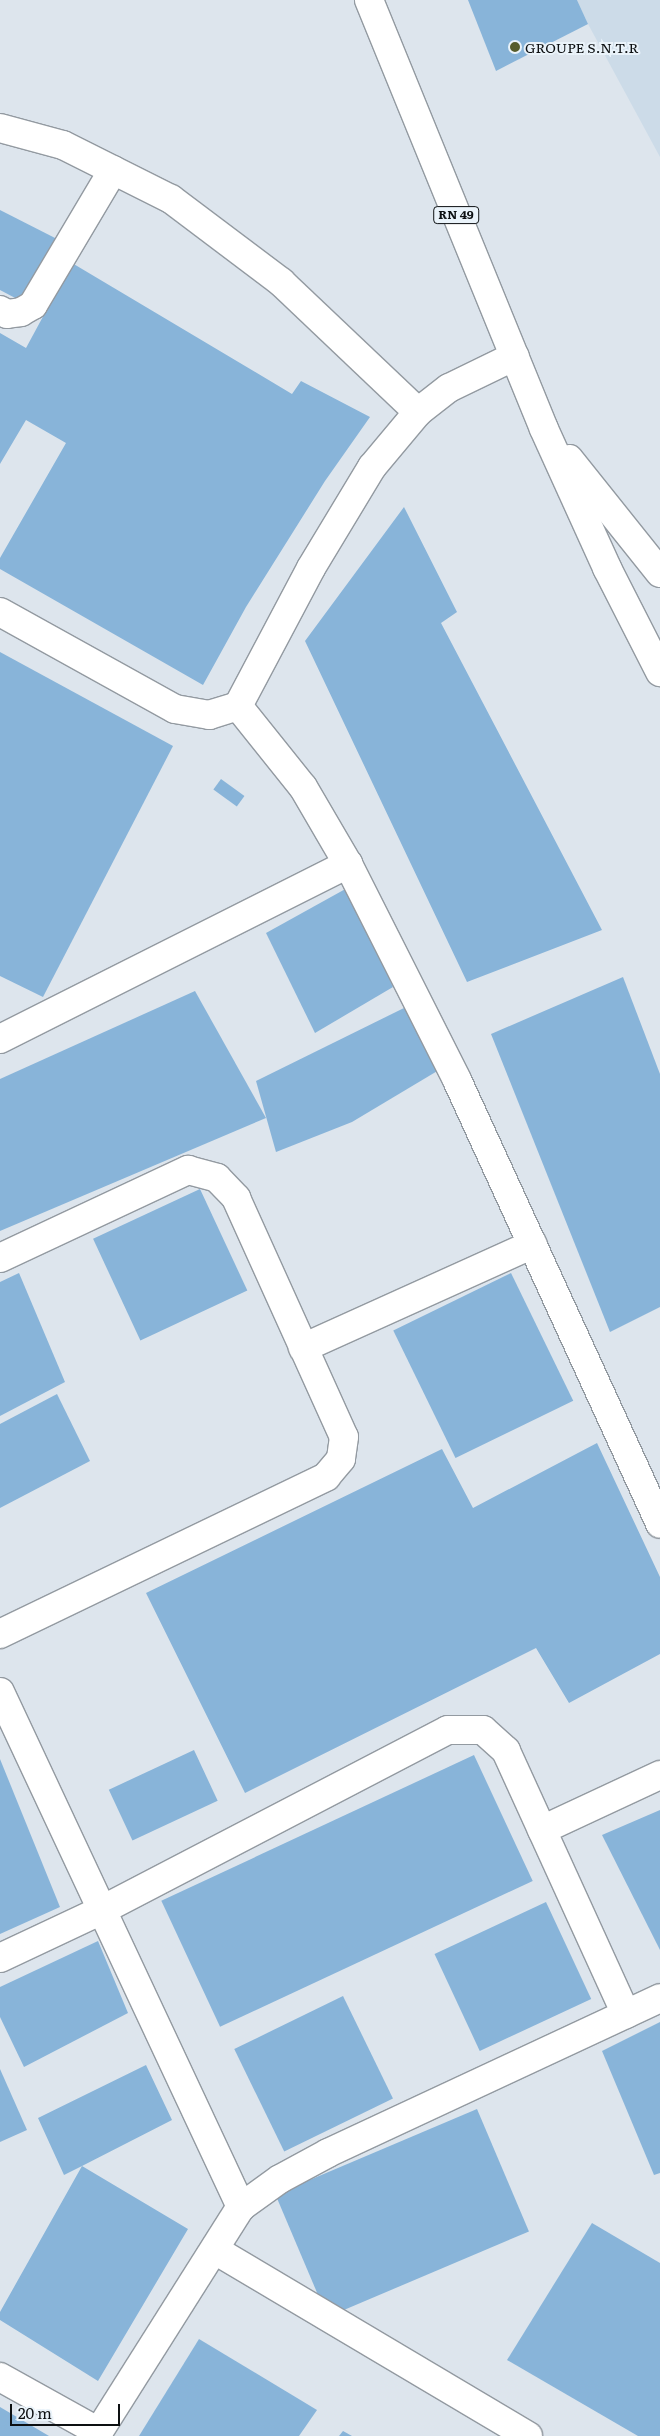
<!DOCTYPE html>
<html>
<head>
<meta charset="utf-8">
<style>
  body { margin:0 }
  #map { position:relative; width:660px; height:2436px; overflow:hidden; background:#dde5ed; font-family:Literata,serif }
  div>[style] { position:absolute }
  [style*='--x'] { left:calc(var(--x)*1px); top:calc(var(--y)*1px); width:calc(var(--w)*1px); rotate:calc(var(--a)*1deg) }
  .built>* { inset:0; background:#ccdbe8 }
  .building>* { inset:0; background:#88b4d9; transform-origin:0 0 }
  .roads { filter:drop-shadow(1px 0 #939aa1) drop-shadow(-1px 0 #939aa1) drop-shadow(0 1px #939aa1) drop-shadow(0 -1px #939aa1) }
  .minor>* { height:28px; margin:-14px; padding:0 14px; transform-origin:14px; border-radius:14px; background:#fff }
  .trunk>* { height:28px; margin:-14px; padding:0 14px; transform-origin:14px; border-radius:14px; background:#fff }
  .dots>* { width:14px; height:14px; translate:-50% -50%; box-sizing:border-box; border:2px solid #eaf3fa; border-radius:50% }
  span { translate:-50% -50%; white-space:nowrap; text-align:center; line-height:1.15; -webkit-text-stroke:4px #eaf3fa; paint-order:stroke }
  .shield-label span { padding:1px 4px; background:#eaf3fa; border:1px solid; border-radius:4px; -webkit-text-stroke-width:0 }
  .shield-label { font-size:12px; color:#0d1012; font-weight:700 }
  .poi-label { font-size:14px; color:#0d1012 }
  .left { translate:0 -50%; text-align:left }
  .scale { position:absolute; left:10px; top:2404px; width:110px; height:22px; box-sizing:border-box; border:2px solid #0d1012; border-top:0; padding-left:6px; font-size:15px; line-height:18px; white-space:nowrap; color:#0d1012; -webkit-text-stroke:4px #eaf3fa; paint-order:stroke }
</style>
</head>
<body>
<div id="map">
  <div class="built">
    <div style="clip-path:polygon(577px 0,660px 0,660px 157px,588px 24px)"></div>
  </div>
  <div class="building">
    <div style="clip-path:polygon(468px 0,577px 0,588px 24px,496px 71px)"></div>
    <div style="clip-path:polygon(0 210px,57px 239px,19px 300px,0 290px)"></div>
    <div style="clip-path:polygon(72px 263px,292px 394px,301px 381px,370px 417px,325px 481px,246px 607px,203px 685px,0 569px,0 558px,66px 443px,26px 420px,0 464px,0 333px,26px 348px)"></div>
    <div style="clip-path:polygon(404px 507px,457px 612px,441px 623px,602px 930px,467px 982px,305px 641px)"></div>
    <div style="clip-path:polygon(0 652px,173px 746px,43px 997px,0 976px)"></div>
    <div style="left:221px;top:779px;width:29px;height:13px;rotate:36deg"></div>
    <div style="clip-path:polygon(349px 887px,393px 987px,315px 1033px,266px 933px)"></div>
    <div style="clip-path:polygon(623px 977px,660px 1074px,660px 1307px,610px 1332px,491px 1034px)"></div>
    <div style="clip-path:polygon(195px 991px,266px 1118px,0 1231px,0 1079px)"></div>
    <div style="clip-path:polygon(406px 1007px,439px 1070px,352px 1122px,276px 1152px,256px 1081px)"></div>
    <div style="left:200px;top:1189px;width:112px;height:118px;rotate:65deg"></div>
    <div style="clip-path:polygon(19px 1273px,65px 1382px,0 1416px,0 1282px)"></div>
    <div style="left:511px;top:1273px;width:142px;height:131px;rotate:64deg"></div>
    <div style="clip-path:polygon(57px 1394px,90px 1461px,0 1508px,0 1424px)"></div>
    <div style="clip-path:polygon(597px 1443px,660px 1577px,660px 1654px,569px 1703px,536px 1648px,245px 1793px,146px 1593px,442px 1449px,473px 1508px)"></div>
    <div style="left:194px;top:1750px;width:56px;height:94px;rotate:65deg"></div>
    <div style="left:474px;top:1755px;width:139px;height:345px;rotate:65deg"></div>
    <div style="clip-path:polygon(0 1759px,60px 1907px,0 1934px)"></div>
    <div style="clip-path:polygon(660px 1810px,660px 1950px,602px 1835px)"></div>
    <div style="left:546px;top:1902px;width:107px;height:123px;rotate:65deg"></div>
    <div style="clip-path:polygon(98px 1941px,128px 2013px,24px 2067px,0 2017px,0 1987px)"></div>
    <div style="left:343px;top:1996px;width:114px;height:121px;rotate:64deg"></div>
    <div style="clip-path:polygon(660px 2022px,660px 2173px,654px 2175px,602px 2051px)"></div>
    <div style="clip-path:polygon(146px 2065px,172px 2120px,82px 2166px,188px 2229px,98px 2381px,0 2320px,0 2312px,82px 2166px,64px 2175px,38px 2118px)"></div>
    <div style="clip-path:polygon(0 2069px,27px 2130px,0 2142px)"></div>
    <div style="left:477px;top:2109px;width:133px;height:219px;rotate:67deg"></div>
    <div style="clip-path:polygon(592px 2223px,660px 2263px,660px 2436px,638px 2436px,507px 2360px)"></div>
    <div style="clip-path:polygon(199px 2339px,317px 2410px,299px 2436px,139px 2436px)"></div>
    <div style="clip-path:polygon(0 2407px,49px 2436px,0 2436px)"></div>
    <div style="clip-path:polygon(343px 2431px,352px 2436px,339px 2436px)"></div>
  </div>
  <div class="roads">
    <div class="minor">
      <div style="--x:0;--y:128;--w:65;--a:15.1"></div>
      <div style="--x:63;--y:145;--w:121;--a:26.6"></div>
      <div style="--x:171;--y:199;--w:138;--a:37"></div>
      <div style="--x:281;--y:282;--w:189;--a:43.5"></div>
      <div style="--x:0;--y:310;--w:8;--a:30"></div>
      <div style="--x:7;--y:314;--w:14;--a:-8"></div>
      <div style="--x:21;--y:312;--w:14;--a:-30"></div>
      <div style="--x:33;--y:305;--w:157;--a:-59.3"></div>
      <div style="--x:0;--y:612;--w:200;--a:29"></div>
      <div style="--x:175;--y:709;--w:35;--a:10"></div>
      <div style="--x:209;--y:715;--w:30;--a:-17"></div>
      <div style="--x:238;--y:706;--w:104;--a:51.3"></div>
      <div style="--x:303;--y:787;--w:89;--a:59.7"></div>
      <div style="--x:348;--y:864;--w:242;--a:63.2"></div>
      <div style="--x:457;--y:1080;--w:488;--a:65.4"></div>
      <div style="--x:238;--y:706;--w:156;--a:-62.1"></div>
      <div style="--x:311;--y:568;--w:118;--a:-58.9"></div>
      <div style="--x:372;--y:467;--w:72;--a:-50.1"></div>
      <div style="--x:418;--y:412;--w:39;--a:-38"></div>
      <div style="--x:449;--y:388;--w:73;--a:-25.9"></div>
      <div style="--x:0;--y:1039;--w:390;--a:-26.7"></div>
      <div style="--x:0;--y:1258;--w:208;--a:-25.1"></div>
      <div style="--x:188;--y:1170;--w:30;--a:15"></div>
      <div style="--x:217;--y:1178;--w:28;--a:46"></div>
      <div style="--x:236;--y:1198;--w:262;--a:65.7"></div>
      <div style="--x:344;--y:1437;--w:22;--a:98"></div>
      <div style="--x:341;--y:1459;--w:23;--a:130"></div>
      <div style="--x:326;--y:1477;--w:362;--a:154.3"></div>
      <div style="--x:303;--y:1348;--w:252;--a:-24.3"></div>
      <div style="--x:0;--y:1692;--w:569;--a:64.92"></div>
      <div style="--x:542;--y:1830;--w:130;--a:-25"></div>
      <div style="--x:0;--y:1958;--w:113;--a:-25.2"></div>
      <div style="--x:102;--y:1910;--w:390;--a:-27.5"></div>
      <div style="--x:448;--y:1730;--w:35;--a:0"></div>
      <div style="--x:483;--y:1730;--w:31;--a:42"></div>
      <div style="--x:506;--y:1751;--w:289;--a:65.5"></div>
      <div style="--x:215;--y:2250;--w:364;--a:30.7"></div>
      <div style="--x:0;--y:2377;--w:113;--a:29.1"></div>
      <div style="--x:96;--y:2436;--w:271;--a:-57.7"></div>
      <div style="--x:241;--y:2207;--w:48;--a:-35.7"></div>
      <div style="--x:280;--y:2179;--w:55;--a:-28.4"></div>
      <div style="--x:328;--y:2153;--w:366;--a:-25"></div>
    </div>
    <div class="trunk">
      <div style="--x:369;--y:0;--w:463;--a:67.8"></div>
      <div style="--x:544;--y:429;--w:153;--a:65.6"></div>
      <div style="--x:607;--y:568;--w:117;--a:63"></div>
      <div style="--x:569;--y:459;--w:146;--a:51.4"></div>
    </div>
  </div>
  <div class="dots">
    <div style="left:515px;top:47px;background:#565c2b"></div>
  </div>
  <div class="shield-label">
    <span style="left:456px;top:215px">RN 49</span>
  </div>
  <div class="poi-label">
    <span class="left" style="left:525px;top:47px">GROUPE S.N.T.R</span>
  </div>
  <div class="scale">20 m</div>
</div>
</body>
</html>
